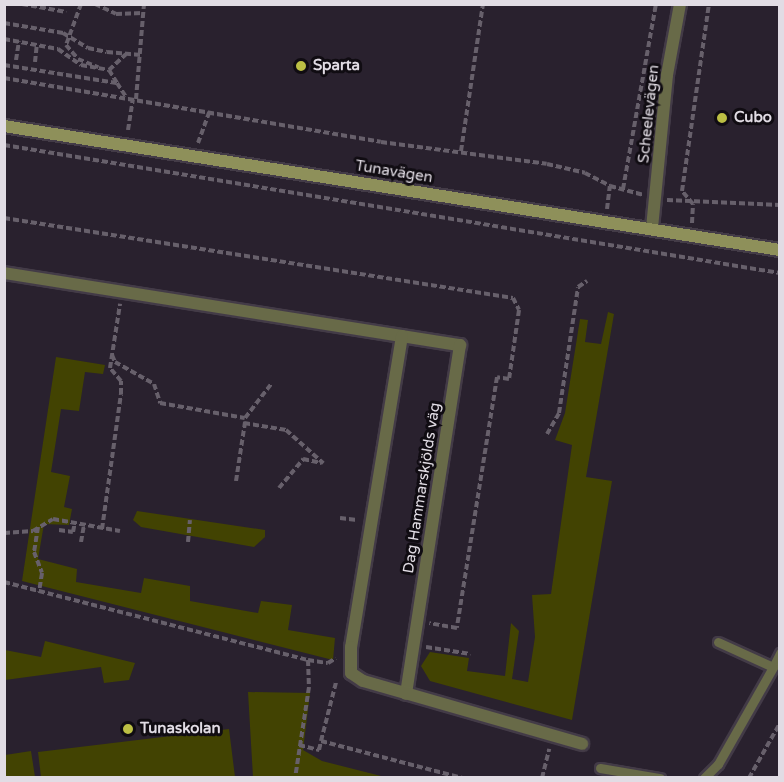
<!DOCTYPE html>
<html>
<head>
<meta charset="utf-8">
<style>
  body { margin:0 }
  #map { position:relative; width:784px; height:782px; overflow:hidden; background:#29212e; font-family:"Varela Round",sans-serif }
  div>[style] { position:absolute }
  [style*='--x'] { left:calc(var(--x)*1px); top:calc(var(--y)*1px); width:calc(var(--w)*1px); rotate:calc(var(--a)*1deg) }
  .green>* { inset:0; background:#424302 }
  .path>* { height:4px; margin-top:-2px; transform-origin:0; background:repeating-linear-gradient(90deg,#67606b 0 6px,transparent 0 9px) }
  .roads { filter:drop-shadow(2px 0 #433b47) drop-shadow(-2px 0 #433b47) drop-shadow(0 2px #433b47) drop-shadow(0 -2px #433b47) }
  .service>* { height:9px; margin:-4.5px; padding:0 4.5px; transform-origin:4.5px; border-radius:4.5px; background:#686a48 }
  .minor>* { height:12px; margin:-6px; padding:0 6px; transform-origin:6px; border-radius:6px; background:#686a48 }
  .tertiary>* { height:12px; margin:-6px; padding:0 6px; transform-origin:6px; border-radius:6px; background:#686a48 }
  .secondary>* { height:12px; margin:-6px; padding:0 6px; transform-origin:6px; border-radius:6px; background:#8e905a }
  .dots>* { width:16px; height:16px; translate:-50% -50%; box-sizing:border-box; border:3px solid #100c12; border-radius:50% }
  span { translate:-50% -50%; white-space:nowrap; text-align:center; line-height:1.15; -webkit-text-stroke:6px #100c12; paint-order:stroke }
  .poi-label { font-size:15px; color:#e1dce4; font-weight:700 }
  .left { translate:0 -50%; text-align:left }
  .street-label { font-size:15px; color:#e1dce4 }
  .frame { position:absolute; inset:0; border:6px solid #e1dce4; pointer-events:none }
</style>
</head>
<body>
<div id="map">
  <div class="green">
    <div style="clip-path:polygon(608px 312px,614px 314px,586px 477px,612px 481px,572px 720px,430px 681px,421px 666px,430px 652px,469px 658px,467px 671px,505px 676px,511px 623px,519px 631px,512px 679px,528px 682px,535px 637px,532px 595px,551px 594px,572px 445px,555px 440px,565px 413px,580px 319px,588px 320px,585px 342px,601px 344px)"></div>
    <div style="clip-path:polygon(56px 357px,105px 365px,103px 374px,85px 372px,79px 411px,61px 409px,51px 472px,70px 476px,64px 507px,72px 509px,69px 525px,44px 524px,38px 559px,77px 569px,76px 582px,141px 593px,144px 578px,190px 586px,190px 601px,258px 613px,261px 601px,292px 605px,288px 630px,335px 638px,333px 660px,22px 581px)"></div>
    <div style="clip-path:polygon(137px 511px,265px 530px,265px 537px,254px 547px,141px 527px,133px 520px)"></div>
    <div style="clip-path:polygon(45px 641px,135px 663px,129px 680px,104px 683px,101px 667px,5px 680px,5px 650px,41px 657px)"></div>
    <div style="clip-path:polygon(248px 692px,310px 693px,303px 750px,322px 761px,385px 777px,253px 777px)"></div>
    <div style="clip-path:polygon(229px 729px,235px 777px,41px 777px,38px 752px)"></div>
    <div style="clip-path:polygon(31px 751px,35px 777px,5px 777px,5px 755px)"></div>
  </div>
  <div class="path">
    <div style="--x:22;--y:4;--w:45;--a:10.3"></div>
    <div style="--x:81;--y:4;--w:44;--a:110.1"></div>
    <div style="--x:66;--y:45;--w:18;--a:49"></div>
    <div style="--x:78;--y:59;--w:22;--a:22"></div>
    <div style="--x:95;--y:4;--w:23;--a:25"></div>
    <div style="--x:116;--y:14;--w:27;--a:-2"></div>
    <div style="--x:4;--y:23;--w:60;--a:9.6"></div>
    <div style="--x:63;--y:33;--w:29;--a:31"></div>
    <div style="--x:88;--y:48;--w:19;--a:12"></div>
    <div style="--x:107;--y:52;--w:34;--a:5"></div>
    <div style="--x:4;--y:39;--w:55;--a:10.5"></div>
    <div style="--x:58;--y:49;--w:28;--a:35"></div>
    <div style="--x:81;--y:65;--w:28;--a:10"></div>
    <div style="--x:109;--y:70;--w:15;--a:58"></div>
    <div style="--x:16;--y:60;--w:19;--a:-81"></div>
    <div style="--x:35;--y:62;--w:18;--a:-84"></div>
    <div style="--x:4;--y:65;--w:114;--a:9.1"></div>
    <div style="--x:117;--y:83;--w:17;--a:57"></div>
    <div style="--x:109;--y:70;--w:23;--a:-43"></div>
    <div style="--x:4;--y:78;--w:382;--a:9.6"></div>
    <div style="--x:381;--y:142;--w:167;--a:7.5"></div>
    <div style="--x:547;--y:164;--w:39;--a:13"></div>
    <div style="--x:585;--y:173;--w:28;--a:27"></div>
    <div style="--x:610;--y:186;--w:34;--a:15"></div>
    <div style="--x:136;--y:99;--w:95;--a:-85.2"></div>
    <div style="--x:128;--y:130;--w:31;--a:-81"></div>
    <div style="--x:198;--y:143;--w:33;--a:-70"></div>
    <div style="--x:4;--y:145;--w:786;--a:9.37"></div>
    <div style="--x:461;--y:151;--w:149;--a:-81.5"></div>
    <div style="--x:623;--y:189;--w:188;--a:-79.9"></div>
    <div style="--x:667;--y:200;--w:113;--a:2.5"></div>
    <div style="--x:607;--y:209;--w:23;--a:-83"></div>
    <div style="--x:4;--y:218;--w:515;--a:8.93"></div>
    <div style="--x:513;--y:298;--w:13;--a:63"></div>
    <div style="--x:519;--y:310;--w:70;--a:98.2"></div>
    <div style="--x:509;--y:379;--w:12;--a:-171"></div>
    <div style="--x:497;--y:377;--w:254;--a:99.1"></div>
    <div style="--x:457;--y:628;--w:28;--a:-170"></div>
    <div style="--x:692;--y:223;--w:19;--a:-87"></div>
    <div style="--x:693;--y:204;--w:17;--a:-130"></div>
    <div style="--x:682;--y:191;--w:189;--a:-81.8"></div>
    <div style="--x:112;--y:355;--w:8;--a:67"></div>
    <div style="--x:115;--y:362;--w:45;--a:29.4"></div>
    <div style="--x:154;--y:384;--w:20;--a:72"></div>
    <div style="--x:160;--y:403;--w:86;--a:10"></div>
    <div style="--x:245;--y:418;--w:44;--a:-52.4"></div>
    <div style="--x:244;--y:423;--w:43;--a:9.5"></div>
    <div style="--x:286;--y:430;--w:50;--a:41.7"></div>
    <div style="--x:547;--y:434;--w:24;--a:-60"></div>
    <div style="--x:559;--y:413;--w:127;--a:-81.4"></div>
    <div style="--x:578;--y:287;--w:11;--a:-34"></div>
    <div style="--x:236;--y:481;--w:60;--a:-81.3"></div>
    <div style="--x:279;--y:488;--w:38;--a:-50"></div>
    <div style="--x:303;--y:459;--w:19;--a:12"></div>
    <div style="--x:340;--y:518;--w:17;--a:7"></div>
    <div style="--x:38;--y:527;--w:25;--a:99"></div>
    <div style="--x:34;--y:552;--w:22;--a:69"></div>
    <div style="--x:42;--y:573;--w:19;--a:99"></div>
    <div style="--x:102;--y:529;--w:136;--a:-82"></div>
    <div style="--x:121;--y:394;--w:13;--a:-90"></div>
    <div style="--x:121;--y:381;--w:17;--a:-130"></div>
    <div style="--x:110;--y:368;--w:65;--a:-81.1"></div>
    <div style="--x:59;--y:530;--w:14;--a:8"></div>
    <div style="--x:73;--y:532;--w:10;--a:-79"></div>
    <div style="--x:4;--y:533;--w:29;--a:-4"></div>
    <div style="--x:33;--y:531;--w:23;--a:-31"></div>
    <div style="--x:53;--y:519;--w:68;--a:10.2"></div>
    <div style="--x:81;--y:542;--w:17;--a:-80"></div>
    <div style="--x:188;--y:542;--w:22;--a:-85"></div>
    <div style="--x:4;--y:582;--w:314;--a:14.4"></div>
    <div style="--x:308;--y:660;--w:27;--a:88"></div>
    <div style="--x:309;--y:687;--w:92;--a:98.7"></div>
    <div style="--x:426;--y:647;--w:45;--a:9"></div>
    <div style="--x:308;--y:660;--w:20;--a:9"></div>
    <div style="--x:328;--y:663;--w:9;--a:-32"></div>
    <div style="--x:321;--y:741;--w:61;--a:-75.7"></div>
    <div style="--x:299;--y:745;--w:21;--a:14"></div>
    <div style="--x:319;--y:750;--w:9;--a:-77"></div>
    <div style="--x:321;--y:741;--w:146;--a:14.7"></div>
    <div style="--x:542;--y:778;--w:30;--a:-76"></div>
    <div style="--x:749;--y:778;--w:63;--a:-60.6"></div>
  </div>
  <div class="roads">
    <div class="service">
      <div style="--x:718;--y:642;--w:60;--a:24.4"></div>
      <div style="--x:773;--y:667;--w:16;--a:-63"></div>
      <div style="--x:600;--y:768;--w:61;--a:9.5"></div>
      <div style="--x:704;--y:778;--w:20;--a:-45"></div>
      <div style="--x:718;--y:764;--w:112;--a:-60.4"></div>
    </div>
    <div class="minor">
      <div style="--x:4;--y:273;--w:462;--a:9"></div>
      <div style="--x:460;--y:345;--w:353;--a:98.8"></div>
      <div style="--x:402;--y:336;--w:315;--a:99.3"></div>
      <div style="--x:351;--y:647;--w:26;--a:90"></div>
      <div style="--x:351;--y:673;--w:14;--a:34"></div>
      <div style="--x:363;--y:681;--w:228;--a:16"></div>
    </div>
    <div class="tertiary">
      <div style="--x:652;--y:228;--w:154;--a:-84.4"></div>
      <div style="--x:667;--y:75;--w:72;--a:-79.6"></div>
    </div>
    <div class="secondary">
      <div style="--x:4;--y:126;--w:786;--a:9.08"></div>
    </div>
  </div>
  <div class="dots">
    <div style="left:301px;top:66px;background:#bcbf44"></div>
    <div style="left:722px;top:118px;background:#bcbf44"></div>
    <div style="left:128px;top:729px;background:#bcbf44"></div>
  </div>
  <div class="poi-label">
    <span class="left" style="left:313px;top:66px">Sparta</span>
    <span class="left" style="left:734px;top:118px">Cubo</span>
    <span class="left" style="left:140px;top:729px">Tunaskolan</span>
  </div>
  <div class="street-label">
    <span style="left:649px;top:114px;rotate:-84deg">Scheelevägen</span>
    <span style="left:394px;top:172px;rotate:9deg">Tunavägen</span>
    <span style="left:422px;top:488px;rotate:-81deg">Dag Hammarskjölds väg</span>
  </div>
  <div class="frame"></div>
</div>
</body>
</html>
